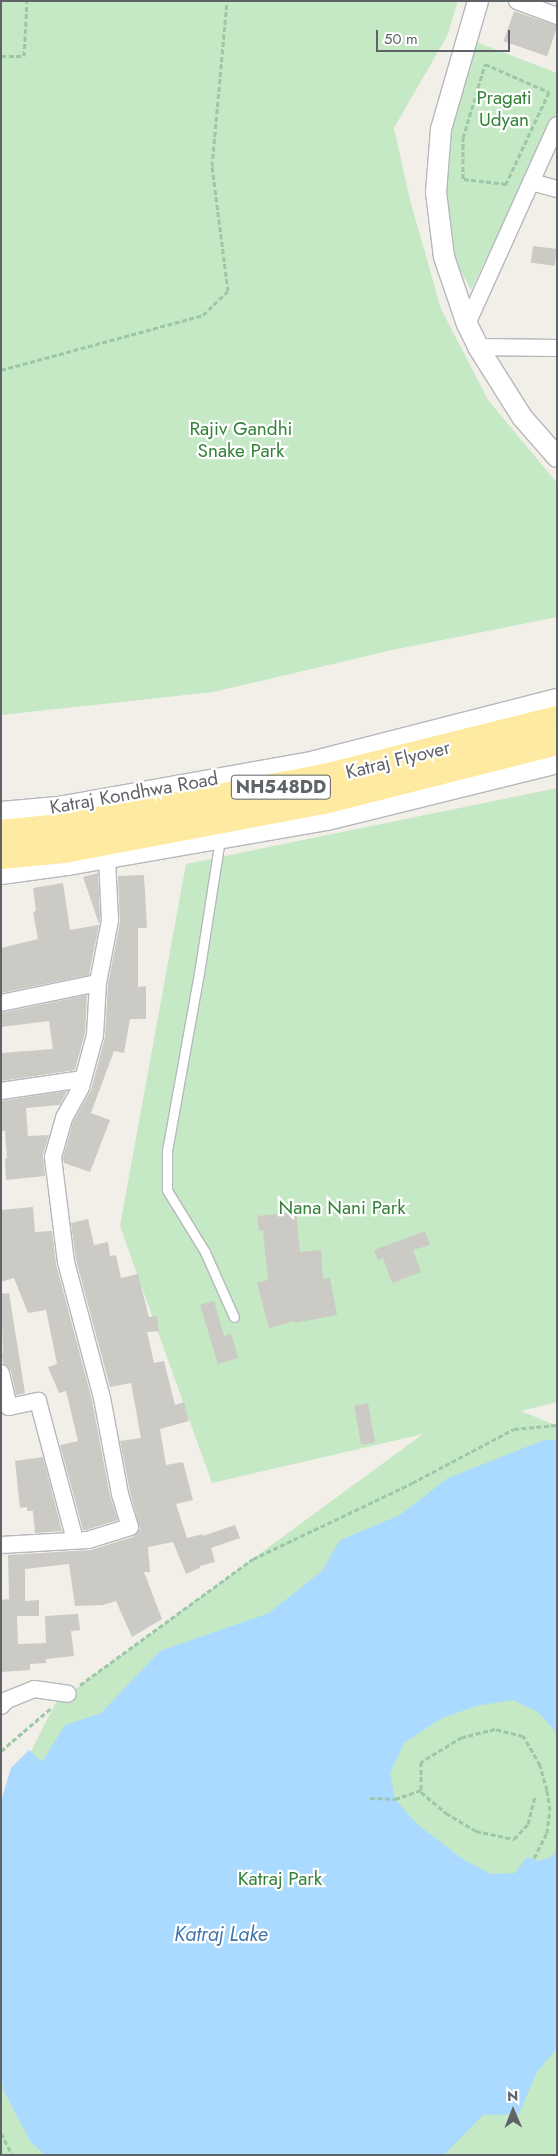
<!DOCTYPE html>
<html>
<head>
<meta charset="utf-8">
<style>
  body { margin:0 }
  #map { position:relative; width:558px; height:2156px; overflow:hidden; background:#f1efe8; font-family:Jost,sans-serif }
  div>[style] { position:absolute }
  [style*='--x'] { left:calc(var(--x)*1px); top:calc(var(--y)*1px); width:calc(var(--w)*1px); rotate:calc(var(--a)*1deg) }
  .green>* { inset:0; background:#c5e8c5 }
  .water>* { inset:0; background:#aadaff }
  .building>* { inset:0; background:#cccac5; transform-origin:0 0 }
  .path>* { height:3px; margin-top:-1.5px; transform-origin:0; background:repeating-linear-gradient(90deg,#9cc7a9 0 5px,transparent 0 7.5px) }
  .roads { filter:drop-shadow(1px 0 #b5b8bc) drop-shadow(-1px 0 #b5b8bc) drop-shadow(0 1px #b5b8bc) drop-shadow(0 -1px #b5b8bc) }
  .service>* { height:9px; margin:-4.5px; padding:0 4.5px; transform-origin:4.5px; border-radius:4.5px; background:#fff }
  .minor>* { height:16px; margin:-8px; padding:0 8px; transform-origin:8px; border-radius:8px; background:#fff }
  .tertiary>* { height:20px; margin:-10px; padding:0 10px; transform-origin:10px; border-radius:10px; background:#fff }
  .trunk>* { height:28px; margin:-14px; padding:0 14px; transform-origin:14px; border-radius:14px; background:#feeaa1 }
  span { translate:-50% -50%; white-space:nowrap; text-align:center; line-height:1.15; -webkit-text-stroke:4.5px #fff; paint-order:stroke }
  .shield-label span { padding:1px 4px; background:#fff; border:1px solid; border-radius:4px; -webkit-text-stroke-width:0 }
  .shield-label { font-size:18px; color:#5f6368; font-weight:700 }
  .park-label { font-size:19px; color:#348238 }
  .street-label { font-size:19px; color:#5f6368 }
  .water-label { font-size:20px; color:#4174aa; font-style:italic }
  .frame { position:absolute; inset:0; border:2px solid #5f6368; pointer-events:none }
  .north { position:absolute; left:488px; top:2086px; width:50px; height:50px; -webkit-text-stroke:4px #fff; paint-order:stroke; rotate:359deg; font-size:14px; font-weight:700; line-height:20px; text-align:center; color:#5f6368 }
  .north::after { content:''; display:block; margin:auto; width:18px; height:22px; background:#5f6368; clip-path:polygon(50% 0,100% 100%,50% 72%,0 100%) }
  .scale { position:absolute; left:376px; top:30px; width:134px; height:22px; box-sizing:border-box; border:2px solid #5f6368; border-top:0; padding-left:6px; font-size:15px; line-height:18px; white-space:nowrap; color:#5f6368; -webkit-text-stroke:4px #fff; paint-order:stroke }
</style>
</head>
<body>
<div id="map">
  <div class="green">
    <div style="clip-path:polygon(1px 1px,458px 1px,447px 36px,394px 128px,410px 200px,441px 309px,488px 400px,557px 483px,557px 617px,392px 650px,213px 692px,1px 715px)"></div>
    <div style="clip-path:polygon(471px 40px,557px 73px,557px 120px,500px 244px,493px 244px,471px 290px,452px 255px,439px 191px,445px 128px)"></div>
    <div style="clip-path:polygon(557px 788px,557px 1402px,521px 1411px,557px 1426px,557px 2155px,1px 2155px,1px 1810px,55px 1704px,423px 1434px,212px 1483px,120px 1226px,186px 864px)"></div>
  </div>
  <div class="water">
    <div style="clip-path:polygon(544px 1440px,557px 1440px,557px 1733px,538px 1712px,513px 1700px,476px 1706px,440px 1719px,404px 1743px,390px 1773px,395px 1799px,417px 1824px,464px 1860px,491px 1874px,515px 1873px,527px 1857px,539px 1861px,551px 1857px,557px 1850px,557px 2048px,537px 2072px,519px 2114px,483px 2115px,444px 2155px,45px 2155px,30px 2141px,5px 2093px,1px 2079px,1px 1801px,11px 1768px,29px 1750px,42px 1762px,65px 1725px,101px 1713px,160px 1651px,269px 1613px,322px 1571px,340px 1540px,400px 1515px,448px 1478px)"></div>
  </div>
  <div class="building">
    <div style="left:514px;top:11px;width:46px;height:32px;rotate:19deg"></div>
    <div style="left:533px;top:246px;width:24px;height:17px;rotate:7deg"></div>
    <div style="clip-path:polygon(98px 873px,100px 919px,99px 924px,83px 877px)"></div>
    <div style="clip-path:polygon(144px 875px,147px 928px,138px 928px,138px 987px,146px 986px,146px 1019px,130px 1019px,124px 1053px,114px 1051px,91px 1113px,110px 1120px,90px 1172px,64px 1163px,63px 1158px,73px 1122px,91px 1090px,105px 1037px,108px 984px,120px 922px,118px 876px)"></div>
    <div style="clip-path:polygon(63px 883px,70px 930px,99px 925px,89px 975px,1px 993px,1px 948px,38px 939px,33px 912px,36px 911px,33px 888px)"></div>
    <div style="clip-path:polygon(87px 995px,85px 1033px,75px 1070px,1px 1081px,1px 1053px,53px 1049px,49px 1021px,1px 1027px,1px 1013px)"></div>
    <div style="clip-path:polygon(67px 1091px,60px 1105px,26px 1108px,28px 1136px,49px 1135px,43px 1155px,45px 1176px,6px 1180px,5px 1159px,7px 1158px,5px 1131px,2px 1131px,1px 1101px)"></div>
    <div style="clip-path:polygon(33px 1207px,35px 1232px,52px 1231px,56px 1264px,92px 1400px,110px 1496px,118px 1520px,86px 1530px,83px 1530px,60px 1445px,78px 1441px,66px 1391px,59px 1393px,48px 1367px,57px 1364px,46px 1310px,28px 1313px,14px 1278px,1px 1282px,1px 1210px)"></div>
    <div style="clip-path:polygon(296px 1212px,300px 1252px,321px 1250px,323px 1279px,330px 1278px,337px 1315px,295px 1323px,295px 1321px,269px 1328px,257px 1283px,268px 1280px,263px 1230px,259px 1231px,257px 1216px)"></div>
    <div style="clip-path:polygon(88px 1219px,94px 1245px,108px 1242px,110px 1256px,116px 1255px,121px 1278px,138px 1274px,149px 1317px,157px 1316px,159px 1331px,147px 1332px,154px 1363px,164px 1361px,175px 1405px,184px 1402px,189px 1421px,160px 1429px,166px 1465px,183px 1462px,193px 1500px,176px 1504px,187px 1538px,203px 1534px,203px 1536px,235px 1525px,240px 1538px,211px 1548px,215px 1562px,200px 1566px,200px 1568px,186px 1574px,173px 1542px,148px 1547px,150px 1572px,144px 1572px,162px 1619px,132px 1637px,116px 1601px,103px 1605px,75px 1606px,69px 1564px,25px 1569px,25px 1601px,39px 1600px,39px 1616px,17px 1616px,18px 1644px,46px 1643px,45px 1616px,78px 1614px,80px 1630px,71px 1631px,74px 1656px,46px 1659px,46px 1663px,30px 1664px,30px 1670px,1px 1672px,1px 1600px,9px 1599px,8px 1555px,91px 1550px,133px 1537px,140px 1529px,130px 1492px,120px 1441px,141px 1438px,131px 1383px,110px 1387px,76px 1260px,71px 1223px)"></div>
    <div style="clip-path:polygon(425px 1231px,430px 1245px,413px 1250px,421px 1272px,392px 1283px,383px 1258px,378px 1260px,374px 1250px)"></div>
    <div style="clip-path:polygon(9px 1293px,25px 1393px,16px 1395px,11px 1371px,3px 1363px,2px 1354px,3px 1353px,1px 1294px)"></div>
    <div style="clip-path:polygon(214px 1301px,224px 1336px,231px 1333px,238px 1358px,218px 1364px,200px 1305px)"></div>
    <div style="left:368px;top:1403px;width:40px;height:14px;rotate:80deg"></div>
    <div style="clip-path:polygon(43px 1457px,62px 1531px,35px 1533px,33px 1511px,27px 1511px,27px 1507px,20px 1508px,15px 1461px)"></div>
  </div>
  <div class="path">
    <div style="--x:1;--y:56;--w:23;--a:0"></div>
    <div style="--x:24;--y:56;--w:55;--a:-86.9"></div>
    <div style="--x:485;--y:64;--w:70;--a:23.6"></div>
    <div style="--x:549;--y:92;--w:102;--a:115.1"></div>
    <div style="--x:506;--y:184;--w:43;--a:-173.4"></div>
    <div style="--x:463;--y:179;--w:41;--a:-90"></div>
    <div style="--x:463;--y:138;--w:77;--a:-73.4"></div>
    <div style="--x:1;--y:370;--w:209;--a:-15.2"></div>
    <div style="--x:203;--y:315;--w:35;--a:-44"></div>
    <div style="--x:228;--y:291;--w:126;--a:-97.3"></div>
    <div style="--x:212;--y:166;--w:166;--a:-84.8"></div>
    <div style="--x:80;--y:1685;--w:214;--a:-36.1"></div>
    <div style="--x:253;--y:1559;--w:176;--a:-25.5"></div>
    <div style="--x:412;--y:1483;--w:115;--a:-27.9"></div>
    <div style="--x:514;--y:1429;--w:43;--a:-5.3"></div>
    <div style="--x:1;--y:1751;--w:65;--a:-40.6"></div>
    <div style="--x:370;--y:1798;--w:25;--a:2"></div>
    <div style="--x:395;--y:1799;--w:28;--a:-19"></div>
    <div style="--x:534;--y:1858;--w:28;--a:-63"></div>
    <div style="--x:547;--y:1833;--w:23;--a:-83"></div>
    <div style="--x:550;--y:1810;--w:20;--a:-99"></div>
    <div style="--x:547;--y:1790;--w:26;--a:-106"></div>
    <div style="--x:540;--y:1765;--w:34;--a:-120"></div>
    <div style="--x:523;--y:1736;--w:29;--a:-166"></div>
    <div style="--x:495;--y:1729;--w:34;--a:166"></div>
    <div style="--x:462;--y:1737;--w:48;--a:148.6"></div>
    <div style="--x:421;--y:1762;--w:30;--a:90"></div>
    <div style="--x:421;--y:1792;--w:33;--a:40"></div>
    <div style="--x:446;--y:1813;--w:35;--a:31"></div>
    <div style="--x:476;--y:1831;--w:39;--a:12"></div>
    <div style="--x:514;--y:1839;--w:21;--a:-47"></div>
    <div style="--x:528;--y:1824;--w:30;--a:-76"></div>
    <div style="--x:1;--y:2133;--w:25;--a:63"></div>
  </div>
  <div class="roads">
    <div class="service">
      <div style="--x:220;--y:839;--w:136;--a:98.9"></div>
      <div style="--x:199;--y:973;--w:181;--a:100.2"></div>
      <div style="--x:167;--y:1151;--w:39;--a:90"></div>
      <div style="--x:167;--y:1190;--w:73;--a:58.5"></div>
      <div style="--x:205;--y:1252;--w:71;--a:66"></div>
    </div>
    <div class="minor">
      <div style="--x:517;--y:1;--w:43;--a:20.6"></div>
      <div style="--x:531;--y:182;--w:27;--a:15"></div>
      <div style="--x:467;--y:324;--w:218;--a:-65.7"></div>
      <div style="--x:478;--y:347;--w:79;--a:0.7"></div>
      <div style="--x:1;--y:1003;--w:99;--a:-11.7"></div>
      <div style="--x:1;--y:1091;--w:83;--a:-8.3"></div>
      <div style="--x:1;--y:1373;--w:35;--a:77"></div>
      <div style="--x:9;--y:1407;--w:30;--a:-12"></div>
      <div style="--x:38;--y:1401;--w:144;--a:75.1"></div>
      <div style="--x:1;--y:1545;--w:87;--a:-3.3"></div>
      <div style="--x:88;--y:1540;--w:44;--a:-17.2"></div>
      <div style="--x:130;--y:1527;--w:34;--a:-107"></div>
      <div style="--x:120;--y:1494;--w:98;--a:-100.6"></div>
      <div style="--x:102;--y:1398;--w:141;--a:-104.8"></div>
      <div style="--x:66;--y:1262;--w:106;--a:-97.1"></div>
      <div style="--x:53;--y:1157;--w:41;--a:-74.2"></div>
      <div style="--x:64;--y:1118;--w:35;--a:-61"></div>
      <div style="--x:81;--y:1087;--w:54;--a:-74.9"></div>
      <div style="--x:95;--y:1035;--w:52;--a:-86.7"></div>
      <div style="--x:98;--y:983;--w:64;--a:-79.2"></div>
      <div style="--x:110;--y:920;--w:62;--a:-92.8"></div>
      <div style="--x:1;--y:1706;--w:8;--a:-45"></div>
      <div style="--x:7;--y:1700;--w:29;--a:-22"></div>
      <div style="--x:34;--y:1689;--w:34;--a:8"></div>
    </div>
    <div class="tertiary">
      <div style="--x:478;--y:1;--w:133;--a:106.1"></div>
      <div style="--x:441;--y:129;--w:63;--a:94.5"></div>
      <div style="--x:436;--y:192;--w:65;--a:83"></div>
      <div style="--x:444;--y:257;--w:71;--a:71.1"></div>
      <div style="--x:467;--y:324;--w:25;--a:64"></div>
      <div style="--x:478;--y:347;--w:83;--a:57.8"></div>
      <div style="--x:522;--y:417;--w:53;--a:48.8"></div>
      <div style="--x:1;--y:812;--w:57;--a:-5"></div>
      <div style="--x:58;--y:807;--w:261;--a:-10.1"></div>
      <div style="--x:315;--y:761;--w:250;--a:-14.4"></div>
      <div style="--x:1;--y:874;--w:68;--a:-7.7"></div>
      <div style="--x:68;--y:865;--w:263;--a:-9.9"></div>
      <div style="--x:327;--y:820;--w:237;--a:-13.9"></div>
    </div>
    <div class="trunk">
      <div style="--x:1;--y:834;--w:59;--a:-5.8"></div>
      <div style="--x:60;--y:828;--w:265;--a:-10.7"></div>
      <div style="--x:320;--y:779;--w:244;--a:-14"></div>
      <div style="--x:1;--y:855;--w:63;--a:-5.4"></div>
      <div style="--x:64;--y:849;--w:265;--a:-10.7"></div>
      <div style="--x:324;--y:800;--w:240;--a:-14.2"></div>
    </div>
  </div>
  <div class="shield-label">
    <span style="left:281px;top:787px">NH548DD</span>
  </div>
  <div class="park-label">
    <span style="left:504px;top:109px">Pragati<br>Udyan</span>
    <span style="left:241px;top:440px">Rajiv Gandhi<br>Snake Park</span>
    <span style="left:342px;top:1208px">Nana Nani Park</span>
    <span style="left:280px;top:1879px">Katraj Park</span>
  </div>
  <div class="street-label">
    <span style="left:398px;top:760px;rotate:-14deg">Katraj Flyover</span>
    <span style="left:134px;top:793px;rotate:-10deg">Katraj Kondhwa Road</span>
  </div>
  <div class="water-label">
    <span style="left:221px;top:1934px">Katraj Lake</span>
  </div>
  <div class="frame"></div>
  <div class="north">N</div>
  <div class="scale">50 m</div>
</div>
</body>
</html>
